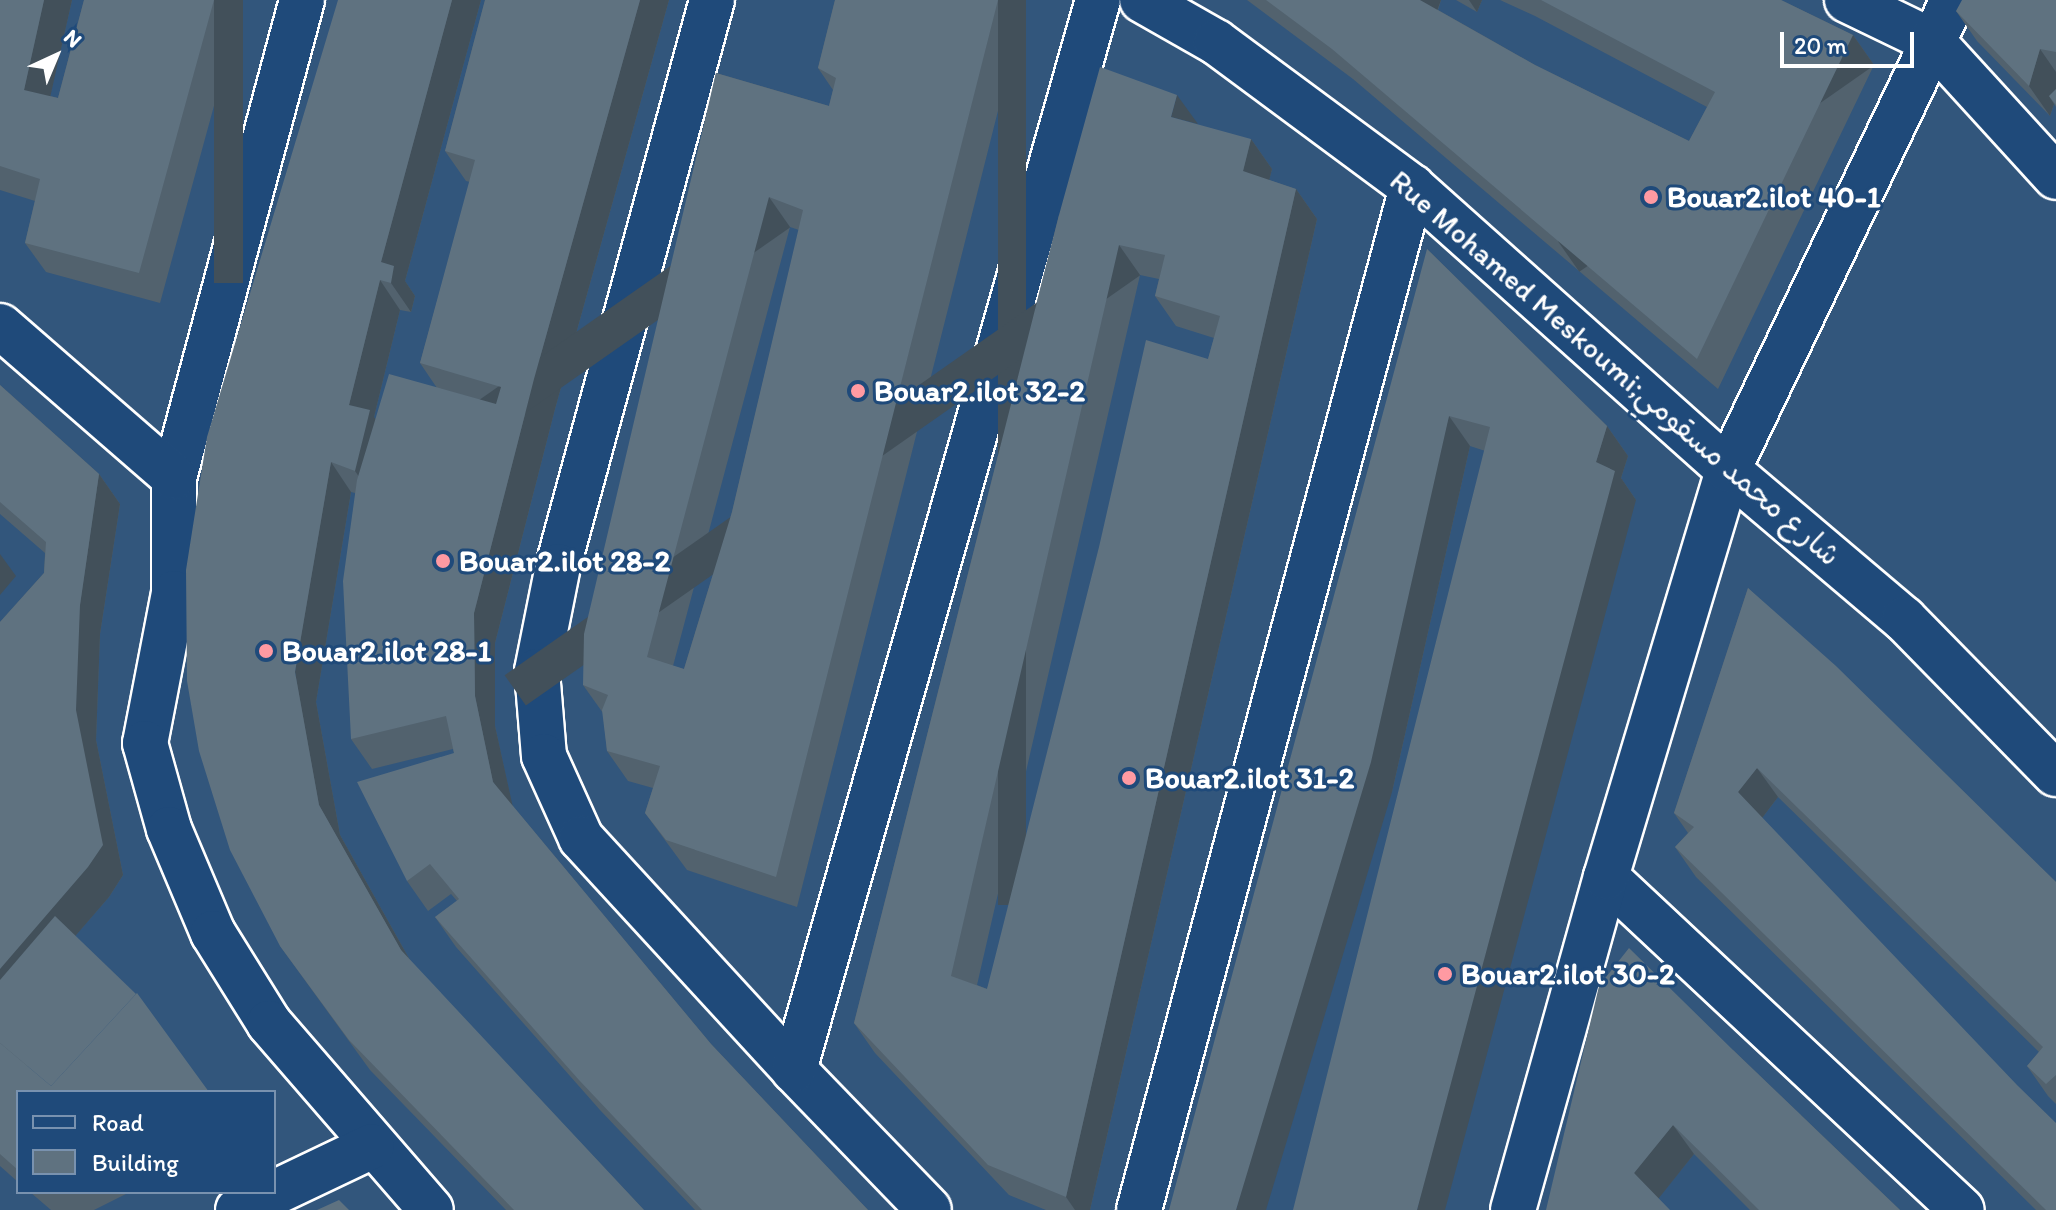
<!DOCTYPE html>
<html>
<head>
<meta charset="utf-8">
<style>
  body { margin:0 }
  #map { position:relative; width:2056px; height:1210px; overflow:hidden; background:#32567c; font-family:Itim,"Playpen Sans Arabic",sans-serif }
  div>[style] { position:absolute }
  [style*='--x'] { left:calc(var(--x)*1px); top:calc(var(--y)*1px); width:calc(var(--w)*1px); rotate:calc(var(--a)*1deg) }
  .roads { filter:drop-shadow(2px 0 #fff) drop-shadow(-2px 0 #fff) drop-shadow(0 2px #fff) drop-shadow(0 -2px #fff) }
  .minor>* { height:44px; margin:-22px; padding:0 22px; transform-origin:22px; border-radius:22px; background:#1f4a7a }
  .wall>* { inset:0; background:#52626e }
  .shaded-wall>* { inset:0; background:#42505a; transform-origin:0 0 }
  .building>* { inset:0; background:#5f7280 }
  .dots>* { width:22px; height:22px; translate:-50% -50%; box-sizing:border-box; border:4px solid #1f4a7a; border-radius:50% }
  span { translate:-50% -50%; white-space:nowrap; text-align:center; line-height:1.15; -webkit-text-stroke:6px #1f4a7a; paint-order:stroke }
  .poi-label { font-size:30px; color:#fff; font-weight:700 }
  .left { translate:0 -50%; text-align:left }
  .street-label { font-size:30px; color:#fff }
  .legend { position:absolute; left:16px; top:1090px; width:260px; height:104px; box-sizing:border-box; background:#1f4a7a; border:2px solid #7992af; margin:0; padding:10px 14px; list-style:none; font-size:24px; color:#fff }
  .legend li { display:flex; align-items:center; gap:16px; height:40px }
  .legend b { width:40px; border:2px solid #7992af }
  .north { position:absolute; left:16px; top:16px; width:80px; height:80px; -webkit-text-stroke:6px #1f4a7a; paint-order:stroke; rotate:44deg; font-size:22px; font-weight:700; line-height:32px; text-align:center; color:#fff }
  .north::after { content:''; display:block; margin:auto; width:28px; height:36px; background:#fff; clip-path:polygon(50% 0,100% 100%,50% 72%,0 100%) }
  .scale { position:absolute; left:1780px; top:32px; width:134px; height:36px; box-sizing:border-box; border:4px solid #fff; border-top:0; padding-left:10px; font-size:24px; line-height:28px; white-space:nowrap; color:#fff; -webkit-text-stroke:6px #1f4a7a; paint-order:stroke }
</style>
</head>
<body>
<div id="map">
  <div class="roads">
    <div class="minor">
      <div style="--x:302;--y:0;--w:494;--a:105"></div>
      <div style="--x:174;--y:477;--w:116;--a:90"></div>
      <div style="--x:174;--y:593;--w:153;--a:100.9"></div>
      <div style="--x:145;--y:743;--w:89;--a:74.4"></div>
      <div style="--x:169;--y:829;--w:113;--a:67.1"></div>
      <div style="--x:213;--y:933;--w:106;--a:58.1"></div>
      <div style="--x:269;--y:1023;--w:247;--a:49.1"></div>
      <div style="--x:712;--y:0;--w:587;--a:105.22"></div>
      <div style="--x:558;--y:566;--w:107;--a:101.3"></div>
      <div style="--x:537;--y:671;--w:85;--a:85.3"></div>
      <div style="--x:544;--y:756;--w:90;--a:65.7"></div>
      <div style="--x:581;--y:838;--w:315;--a:47.4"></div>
      <div style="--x:794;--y:1070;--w:194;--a:46"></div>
      <div style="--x:1142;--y:0;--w:85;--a:29.6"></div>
      <div style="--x:1216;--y:42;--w:244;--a:36.5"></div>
      <div style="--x:1412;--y:187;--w:424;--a:41.8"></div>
      <div style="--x:1728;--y:470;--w:231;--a:40.3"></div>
      <div style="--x:1904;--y:619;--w:217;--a:45.6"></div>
      <div style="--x:1847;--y:0;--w:94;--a:25.8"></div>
      <div style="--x:1932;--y:41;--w:184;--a:47.6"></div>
      <div style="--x:0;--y:326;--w:230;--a:41"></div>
      <div style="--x:1606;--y:877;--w:487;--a:43.1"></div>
      <div style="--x:794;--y:1070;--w:1112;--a:-74.14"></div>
      <div style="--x:238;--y:1210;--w:148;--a:-25.5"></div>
      <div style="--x:1139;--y:1210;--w:1059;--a:-75.06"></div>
      <div style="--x:1513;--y:1210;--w:346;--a:-74.4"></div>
      <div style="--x:1606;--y:877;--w:425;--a:-73.3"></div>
      <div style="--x:1728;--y:470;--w:521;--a:-64.42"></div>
    </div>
  </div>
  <div class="wall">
    <div style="clip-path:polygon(0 0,72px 0,50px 96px,58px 98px,84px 0,243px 0,160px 303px,46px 272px,25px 243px,35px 201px,0 190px)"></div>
    <div style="clip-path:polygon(338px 0,481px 0,405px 281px,415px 296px,411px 312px,400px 310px,374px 417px,375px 419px,437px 388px,420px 363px,470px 182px,466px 181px,445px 151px,485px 0,669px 0,555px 409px,495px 643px,495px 726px,512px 805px,711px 1044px,868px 1210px,695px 1210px,600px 1110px,456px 947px,435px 917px,457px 901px,451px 894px,428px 911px,407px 881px,454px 753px,453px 749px,372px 769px,351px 739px,355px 493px,351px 492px,316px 702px,340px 835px,411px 962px,644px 1210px,506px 1210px,370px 1070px,280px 946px)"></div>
    <div style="clip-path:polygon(evenodd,835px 0,1026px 0,797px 907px,687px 870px,645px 813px,653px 788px,628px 781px,607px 751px,603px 713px,583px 685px,716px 73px,829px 106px,833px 90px,818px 68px,835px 0,790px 227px,799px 230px,732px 512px,684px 669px,673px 666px,790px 227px)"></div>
    <div style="clip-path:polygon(1247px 0,1441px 0,1438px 10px,1535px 65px,1689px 141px,1707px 107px,1535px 16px,1500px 0,1781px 0,1853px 35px,1874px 65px,1718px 389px,1353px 79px)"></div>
    <div style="clip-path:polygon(1456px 0,1482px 0,1477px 12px)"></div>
    <div style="clip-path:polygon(2056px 0,2056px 107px,2054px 104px,2050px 116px,1977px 41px,1956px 11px)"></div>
    <div style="clip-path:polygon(evenodd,1251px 139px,1272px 169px,1269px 180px,1296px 189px,1317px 219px,1090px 1210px,1046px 1210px,1009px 1195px,875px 1053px,854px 1023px,1059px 215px,1251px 139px,1140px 275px,1159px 279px,1155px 296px,1176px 326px,1214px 338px,1208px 359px,987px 989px,977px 985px,1140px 275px)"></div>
    <div style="clip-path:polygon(1427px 249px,1607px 426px,1628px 456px,1621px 478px,1636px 500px,1470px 446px,1392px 792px)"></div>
    <div style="clip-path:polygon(0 385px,99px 474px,120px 504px,100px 634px,96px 740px,123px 875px,109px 897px,75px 936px,18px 1092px,18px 1182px,0 1166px,0 622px,44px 573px,45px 553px,0 514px)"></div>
    <div style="clip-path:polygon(1748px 588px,2056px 882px,2056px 1104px,2048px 1096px,2027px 1066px,2039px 1052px,1778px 797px,1762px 818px,2056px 1210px,2036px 1210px,1696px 877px,1675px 847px,1688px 833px,1674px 813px)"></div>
    <div style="clip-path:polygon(1733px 1050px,1900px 1210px,1750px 1210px,1694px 1154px,1658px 1198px,1546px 1210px)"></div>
    <div style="clip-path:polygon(30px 1192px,130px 1192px,94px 1210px,51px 1210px)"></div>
  </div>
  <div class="shaded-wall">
    <div style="clip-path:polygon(44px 0,72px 0,45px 120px,24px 90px)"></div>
    <div style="left:214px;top:0;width:29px;height:283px"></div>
    <div style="clip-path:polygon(452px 0,481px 0,405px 281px,415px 296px,411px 312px,391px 283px,381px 262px)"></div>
    <div style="clip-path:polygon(640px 0,669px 0,555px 409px,495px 643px,495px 726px,514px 812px,493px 782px,475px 696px,474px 613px,534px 379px)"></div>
    <div style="left:998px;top:0;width:28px;height:905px"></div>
    <div style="clip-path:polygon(1414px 0,1441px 0,1432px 25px)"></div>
    <div style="clip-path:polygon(1469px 0,1482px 0,1477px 12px)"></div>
    <div style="left:1853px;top:35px;width:37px;height:360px;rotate:55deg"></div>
    <div style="clip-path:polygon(2040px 49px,2056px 72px,2056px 96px,2049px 96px,2054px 104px,2050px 116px,2029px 86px)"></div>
    <div style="clip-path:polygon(1177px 95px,1198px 124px,1171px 117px)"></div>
    <div style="clip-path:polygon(1251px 139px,1272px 169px,1264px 201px,1243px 171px)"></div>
    <div style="clip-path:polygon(1296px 189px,1317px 219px,1090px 1210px,1075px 1210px,1066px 1197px)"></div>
    <div style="left:769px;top:197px;width:37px;height:476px;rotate:55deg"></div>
    <div style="left:1119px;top:245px;width:37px;height:750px;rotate:55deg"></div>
    <div style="clip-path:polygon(380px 280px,400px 310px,374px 417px,390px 440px,375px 500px,355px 471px,349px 405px)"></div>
    <div style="clip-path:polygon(1449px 416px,1470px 446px,1392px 792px,1266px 1210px,1236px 1210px)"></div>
    <div style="clip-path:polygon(1607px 426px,1628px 456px,1621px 478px,1636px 500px,1445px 1210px,1417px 1210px,1596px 462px)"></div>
    <div style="clip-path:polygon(331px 462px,351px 492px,316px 702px,340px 835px,421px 980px,401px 950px,319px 805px,295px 672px)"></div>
    <div style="clip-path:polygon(99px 474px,120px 504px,100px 634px,96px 740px,123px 875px,109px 897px,0 1023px,0 969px,80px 605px)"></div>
    <div style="clip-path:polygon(0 554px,16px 576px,0 595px)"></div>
    <div style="clip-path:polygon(1757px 768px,1778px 797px,1759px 822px,1738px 792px)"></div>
    <div style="clip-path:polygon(1673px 1125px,1694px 1154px,1655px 1203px,1634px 1173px)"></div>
  </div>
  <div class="building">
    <div style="clip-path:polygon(0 0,44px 0,24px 90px,58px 98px,84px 0,214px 0,139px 273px,25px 243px,40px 179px,0 166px)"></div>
    <div style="clip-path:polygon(338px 0,452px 0,381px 262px,394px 266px,391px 283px,380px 280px,349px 405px,370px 410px,355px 471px,331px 462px,295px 672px,319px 805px,401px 950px,644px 1210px,514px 1210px,349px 1040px,280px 946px,230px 850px,199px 751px,187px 681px,186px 570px,207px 437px)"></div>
    <div style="clip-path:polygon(485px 0,640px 0,534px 379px,474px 613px,475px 696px,493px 782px,711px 1044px,868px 1210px,702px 1210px,579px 1080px,435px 917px,459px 899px,430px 864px,407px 881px,357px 782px,454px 753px,446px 716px,351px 739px,343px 581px,357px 480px,389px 374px,496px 404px,501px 387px,420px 363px,475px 160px,445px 151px)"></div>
    <div style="clip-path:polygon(evenodd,835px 0,998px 0,776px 877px,666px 840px,645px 813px,660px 766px,607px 751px,602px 710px,608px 695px,583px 685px,584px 634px,716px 73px,829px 106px,836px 78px,818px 68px,835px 0,769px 197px,803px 210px,732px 512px,684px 669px,647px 657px,769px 197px)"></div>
    <div style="clip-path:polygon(1266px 0,1420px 0,1535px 65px,1689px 141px,1715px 92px,1541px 0,1781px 0,1853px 35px,1697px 359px,1332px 49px)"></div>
    <div style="clip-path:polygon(1962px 0,2056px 0,2056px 52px,2040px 49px,2029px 86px,1956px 11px)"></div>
    <div style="clip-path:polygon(evenodd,1100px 67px,1177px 95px,1171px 117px,1251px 139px,1243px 171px,1296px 189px,1066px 1197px,988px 1165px,854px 1023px,1059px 215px,1100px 67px,1119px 245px,1165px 255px,1155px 296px,1220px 316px,1208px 359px,1146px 340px,1099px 547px,987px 989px,951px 976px,1119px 245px)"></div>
    <div style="clip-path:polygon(2056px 89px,2056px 105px,2049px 96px)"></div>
    <div style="clip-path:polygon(1427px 249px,1607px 426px,1596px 462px,1615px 471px,1417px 1210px,1293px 1210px,1490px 427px,1449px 416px,1371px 762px,1236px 1210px,1169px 1210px)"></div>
    <div style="clip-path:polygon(0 385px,99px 474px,80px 605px,76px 710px,103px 845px,88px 867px,0 969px,0 622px,44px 573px,46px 542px,0 502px)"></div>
    <div style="clip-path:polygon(1748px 588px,1836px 666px,2056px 882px,2056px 1075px,2046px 1084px,2027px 1066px,2043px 1047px,1757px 768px,1738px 792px,2017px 1085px,2056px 1123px,2056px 1210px,2046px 1210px,1675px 847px,1694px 827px,1674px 813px)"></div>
    <div style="clip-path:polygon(55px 916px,136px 994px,51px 1086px,0 1043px,0 980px)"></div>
    <div style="clip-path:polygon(1629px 948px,1733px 1050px,1900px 1210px,1759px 1210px,1673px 1125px,1634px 1173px,1670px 1210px,1546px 1210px,1599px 986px)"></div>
    <div style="clip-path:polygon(137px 993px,209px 1092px,18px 1092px,18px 1170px,0 1154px,0 1043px,51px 1086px)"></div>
    <div style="clip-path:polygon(339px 1200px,349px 1210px,317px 1210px)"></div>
  </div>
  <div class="dots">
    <div style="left:1651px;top:197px;background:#ff9aa2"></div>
    <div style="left:858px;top:391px;background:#ff9aa2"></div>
    <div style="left:443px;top:561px;background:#ff9aa2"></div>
    <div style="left:266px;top:651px;background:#ff9aa2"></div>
    <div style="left:1129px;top:778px;background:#ff9aa2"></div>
    <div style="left:1445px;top:974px;background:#ff9aa2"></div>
  </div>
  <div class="poi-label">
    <span class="left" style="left:1667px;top:197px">Bouar2.ilot 40-1</span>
    <span class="left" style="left:874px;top:391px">Bouar2.ilot 32-2</span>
    <span class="left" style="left:459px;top:561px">Bouar2.ilot 28-2</span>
    <span class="left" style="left:282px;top:651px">Bouar2.ilot 28-1</span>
    <span class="left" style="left:1145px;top:778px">Bouar2.ilot 31-2</span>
    <span class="left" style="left:1461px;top:974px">Bouar2.ilot 30-2</span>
  </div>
  <div class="street-label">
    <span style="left:1615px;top:368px;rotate:41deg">Rue Mohamed Meskoumi;شارع محمد مسقومي</span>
  </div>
  <ul class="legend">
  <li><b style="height:10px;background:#1f4a7a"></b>Road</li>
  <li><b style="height:22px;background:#5f7280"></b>Building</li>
  </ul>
  <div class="north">N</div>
  <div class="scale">20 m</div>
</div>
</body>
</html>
